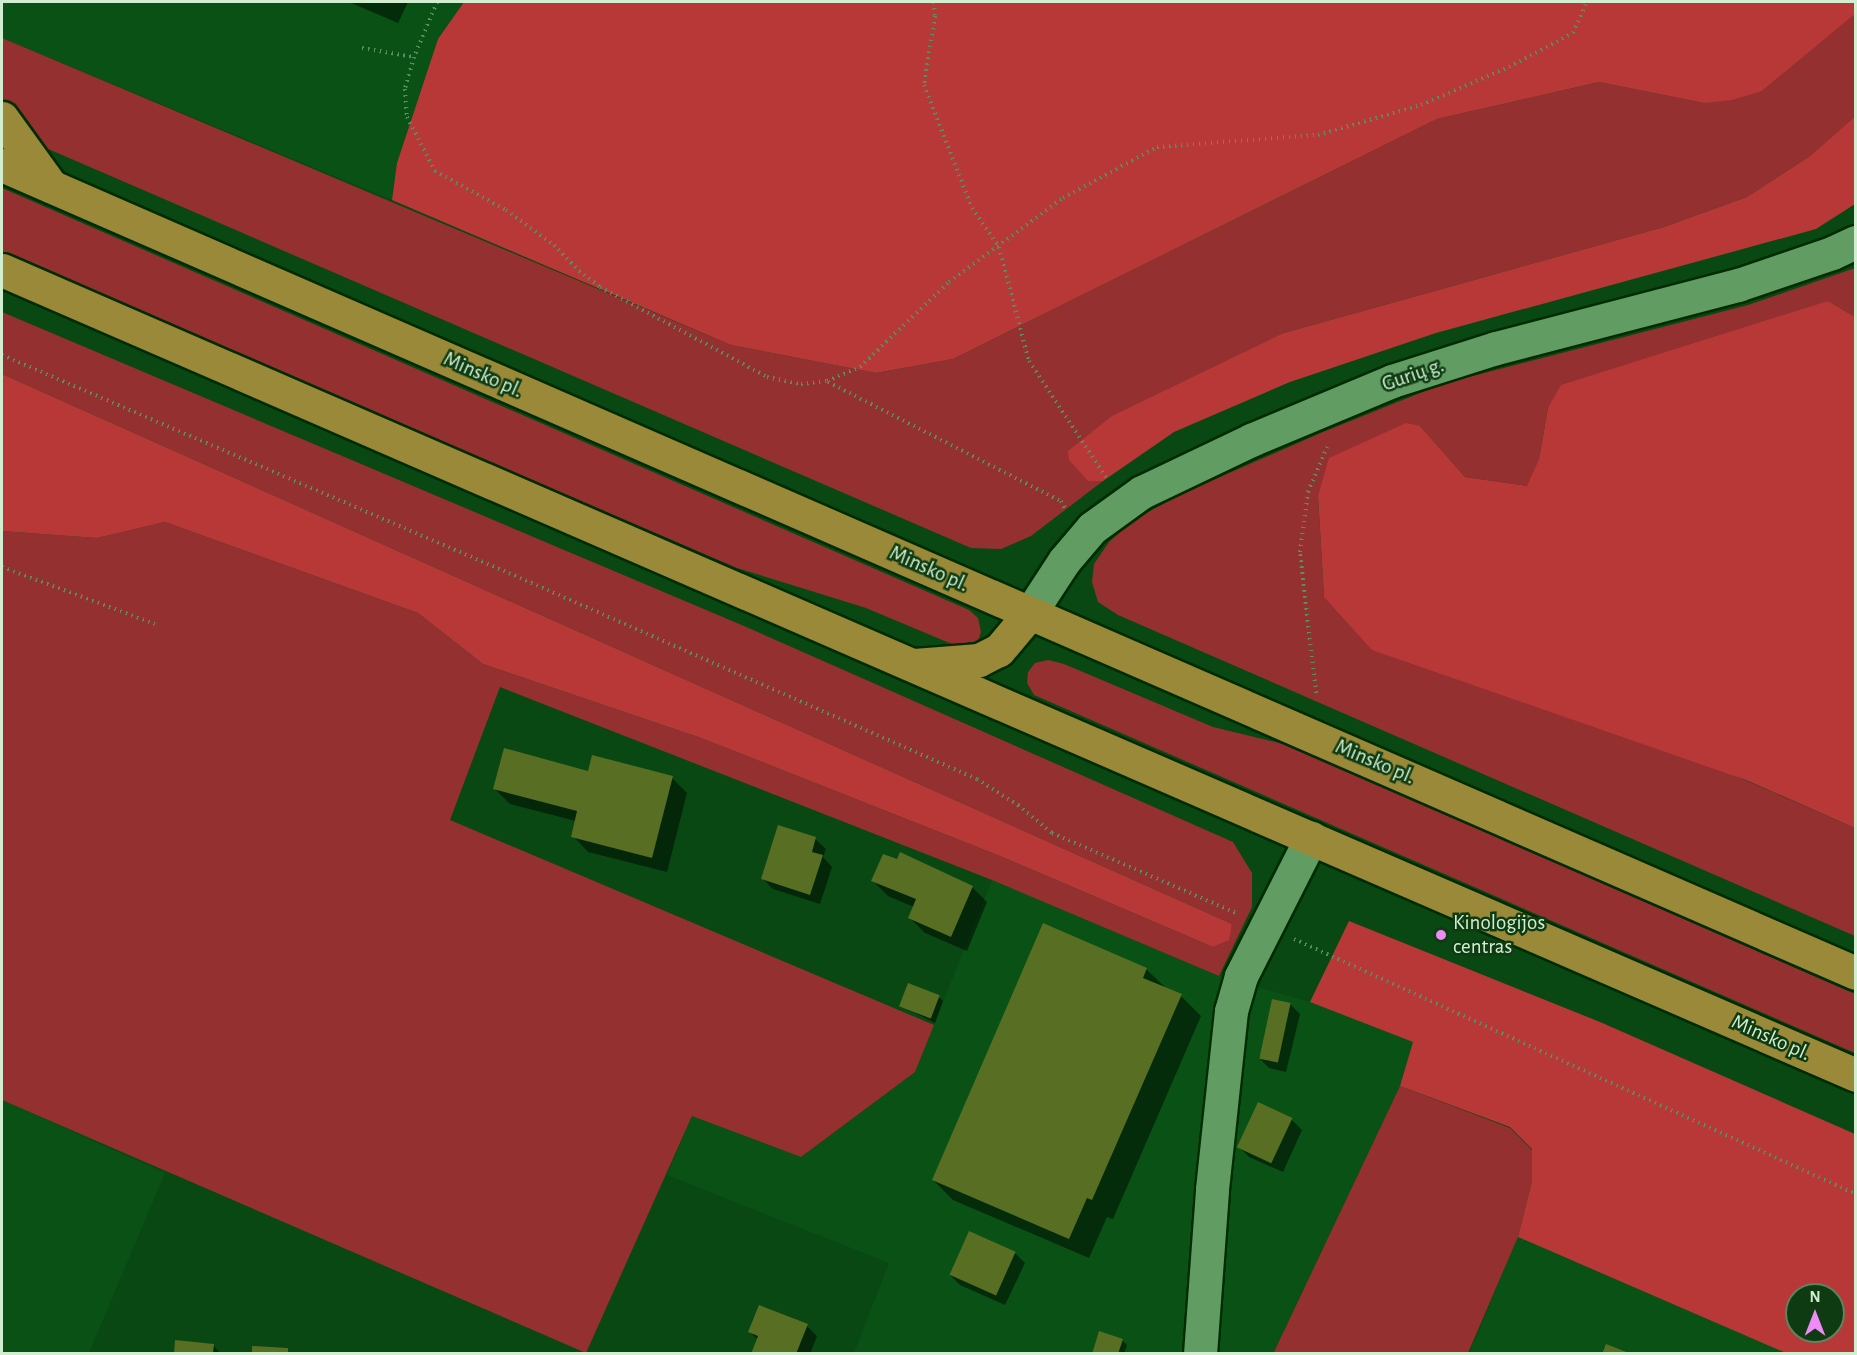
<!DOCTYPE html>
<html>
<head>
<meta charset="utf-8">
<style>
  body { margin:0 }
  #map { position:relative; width:1857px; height:1355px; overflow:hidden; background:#094812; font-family:"Alegreya Sans",sans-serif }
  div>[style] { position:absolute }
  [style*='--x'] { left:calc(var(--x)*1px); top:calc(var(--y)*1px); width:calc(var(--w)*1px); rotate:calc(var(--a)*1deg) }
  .built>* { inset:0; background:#095114 }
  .green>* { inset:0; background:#94302f }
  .forest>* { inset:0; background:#b83838 }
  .shadow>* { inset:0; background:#0007 }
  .building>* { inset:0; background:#576e23; transform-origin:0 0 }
  .path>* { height:4px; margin-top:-2px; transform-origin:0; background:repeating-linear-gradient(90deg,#5c8d61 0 1.5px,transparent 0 6px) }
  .roads { filter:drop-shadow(2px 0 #002c03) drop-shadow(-2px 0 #002c03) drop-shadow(0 2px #002c03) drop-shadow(0 -2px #002c03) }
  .minor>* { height:33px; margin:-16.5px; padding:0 16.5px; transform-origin:16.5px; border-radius:16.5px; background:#619c62 }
  .tertiary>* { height:33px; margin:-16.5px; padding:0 16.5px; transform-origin:16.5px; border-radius:16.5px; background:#619c62 }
  .trunk>* { height:33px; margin:-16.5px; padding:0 16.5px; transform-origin:16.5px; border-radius:16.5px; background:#9a8938 }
  .dots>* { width:16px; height:16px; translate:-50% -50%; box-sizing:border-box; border:3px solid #0f3b13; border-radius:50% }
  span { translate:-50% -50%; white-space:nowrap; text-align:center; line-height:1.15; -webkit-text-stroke:5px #0f3b13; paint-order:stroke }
  .street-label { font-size:21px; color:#d1efd0 }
  .poi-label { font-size:21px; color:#d1efd0 }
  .left { translate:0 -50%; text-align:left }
  .frame { position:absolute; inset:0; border:3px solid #d1efd0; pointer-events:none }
  .north { position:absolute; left:1785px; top:1283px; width:60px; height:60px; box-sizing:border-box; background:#0f3b13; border:2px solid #5d835f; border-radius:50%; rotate:0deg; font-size:16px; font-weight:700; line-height:24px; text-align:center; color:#d1efd0 }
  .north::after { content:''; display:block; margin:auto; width:21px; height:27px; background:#ef8bf6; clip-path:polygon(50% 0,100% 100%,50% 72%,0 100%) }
</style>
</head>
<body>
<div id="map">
  <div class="built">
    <div style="clip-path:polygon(2px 2px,464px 2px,438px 39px,397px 163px,392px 200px,2px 38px)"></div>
    <div style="clip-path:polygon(992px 880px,1219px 976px,1310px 1002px,1414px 1042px,1400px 1086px,1273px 1353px,854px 1353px,889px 1263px,667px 1175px,692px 1116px,801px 1157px,915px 1072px)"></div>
    <div style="clip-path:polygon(2px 1100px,165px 1173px,89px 1353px,2px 1353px)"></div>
    <div style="clip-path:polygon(1518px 1237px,1786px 1353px,1469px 1354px)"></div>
  </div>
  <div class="green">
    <div style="clip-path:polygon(1855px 13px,1856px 117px,1810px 156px,1747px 197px,1664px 227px,1284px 333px,1088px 481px,1103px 481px,1031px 536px,1001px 549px,971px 548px,2px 129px,2px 38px,731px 345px,876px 373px,953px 359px,1437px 119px,1599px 82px,1704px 103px,1762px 91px)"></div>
    <div style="clip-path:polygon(2px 188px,969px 610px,978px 618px,981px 632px,977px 644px,964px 647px,947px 642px,866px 608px,737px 568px,2px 253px)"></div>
    <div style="clip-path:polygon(1855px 268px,1855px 317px,1828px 301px,1548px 408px,1539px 459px,1528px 486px,1465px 477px,1420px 426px,1318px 496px,1324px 597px,1855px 828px,1855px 936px,1118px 615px,1098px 602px,1092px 582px,1094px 564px,1109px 542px,1132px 521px,1181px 494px,1323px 432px,1445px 383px,1748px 305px)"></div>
    <div style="clip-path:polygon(2px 312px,744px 626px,1233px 842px,1252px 873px,1252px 907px,1219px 976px,992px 880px,500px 687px,450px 820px,934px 1025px,915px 1072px,801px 1157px,692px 1116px,586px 1353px,2px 1100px,2px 531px,97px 538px,165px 522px,418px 613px,483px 664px,701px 738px,1000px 856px,1213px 947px,1228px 939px,1232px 924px,2px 374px)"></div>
    <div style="clip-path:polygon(1048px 660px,1064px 664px,1213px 727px,1288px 745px,1855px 994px,1855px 1053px,1034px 695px,1027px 683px,1028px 672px,1035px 663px)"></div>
    <div style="clip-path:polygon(1400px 1086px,1510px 1128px,1532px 1150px,1532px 1181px,1518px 1237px,1468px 1353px,1273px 1354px)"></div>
  </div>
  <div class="forest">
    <div style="clip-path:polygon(464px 2px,1855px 2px,1856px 13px,1762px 91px,1732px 100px,1704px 103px,1599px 82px,1437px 119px,953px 359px,876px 373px,731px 345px,392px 200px,397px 163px,438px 39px)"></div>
    <div style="clip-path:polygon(1855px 117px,1855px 204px,1816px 229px,1436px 333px,1290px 382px,1174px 432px,1103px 481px,1088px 481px,1069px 460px,1068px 451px,1112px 416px,1284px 333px,1664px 227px,1747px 197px,1810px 156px)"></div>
    <div style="clip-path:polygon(1828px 301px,1855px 317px,1855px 828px,1746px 780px,1372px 650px,1324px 597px,1318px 496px,1329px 458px,1406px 423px,1420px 426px,1465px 477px,1527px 486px,1539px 459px,1548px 408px,1561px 385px)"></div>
    <div style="clip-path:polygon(2px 374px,1232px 924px,1229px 940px,1213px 947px,1000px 856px,701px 738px,483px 664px,418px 613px,165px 522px,97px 538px,2px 531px)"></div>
    <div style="clip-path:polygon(evenodd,1349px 921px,1600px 1022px,1855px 1134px,1855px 1353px,1786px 1353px,1518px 1237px,1532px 1181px,1532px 1149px,1510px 1127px,1400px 1086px,1413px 1042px,1310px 1002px,1349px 921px,1797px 1295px,1833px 1295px,1833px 1331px,1797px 1331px,1797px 1295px)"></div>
  </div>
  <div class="shadow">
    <div style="clip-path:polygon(349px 2px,408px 2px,398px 23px)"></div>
    <div style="clip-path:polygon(589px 772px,672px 778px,687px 793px,667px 872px,588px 852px,573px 836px,576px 821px,510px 804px,495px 789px)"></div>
    <div style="clip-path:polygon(815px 839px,826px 849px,823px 857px,832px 867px,820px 904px,773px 889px,763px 879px)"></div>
    <div style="clip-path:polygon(873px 881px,972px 887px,987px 902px,967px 951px,925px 933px,910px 918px,914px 907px,888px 896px)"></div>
    <div style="clip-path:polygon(1146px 969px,1167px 989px,1181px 996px,1201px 1016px,1113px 1219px,1107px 1217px,1089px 1258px,953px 1200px,933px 1180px)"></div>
    <div style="clip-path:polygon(939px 997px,943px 1001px,935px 1023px,900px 1005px)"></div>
    <div style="clip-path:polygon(1290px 1004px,1300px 1014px,1286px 1072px,1269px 1068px,1259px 1058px)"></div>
    <div style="clip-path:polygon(1292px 1120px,1302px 1130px,1283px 1172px,1249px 1157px,1239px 1147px)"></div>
    <div style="clip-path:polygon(1015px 1253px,1025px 1263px,1005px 1305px,960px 1285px,950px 1275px)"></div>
    <div style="clip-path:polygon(807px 1326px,817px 1336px,810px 1354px,753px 1354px,758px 1340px,750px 1332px)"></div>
    <div style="clip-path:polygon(1122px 1340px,1127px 1345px,1124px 1354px,1093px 1354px)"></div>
    <div style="clip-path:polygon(213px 1345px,221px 1354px,175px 1354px)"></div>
  </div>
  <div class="building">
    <div style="clip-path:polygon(504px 748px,588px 771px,592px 755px,673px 776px,652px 858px,571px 837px,577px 811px,493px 789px)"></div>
    <div style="clip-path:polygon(778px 825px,816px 837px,812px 852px,823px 855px,810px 895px,761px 879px)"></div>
    <div style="clip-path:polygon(900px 852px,973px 886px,951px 937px,908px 918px,916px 899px,871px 881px,883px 854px,897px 859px)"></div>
    <div style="clip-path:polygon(1043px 923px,1147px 968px,1143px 978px,1182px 994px,1092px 1200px,1087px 1198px,1069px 1239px,932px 1180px)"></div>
    <div style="left:908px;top:983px;width:34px;height:25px;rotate:21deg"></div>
    <div style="left:1272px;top:999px;width:19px;height:61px;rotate:12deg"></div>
    <div style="left:1258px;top:1102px;width:38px;height:50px;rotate:25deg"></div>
    <div style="left:969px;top:1231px;width:51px;height:48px;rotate:24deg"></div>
    <div style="clip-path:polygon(759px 1305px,808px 1324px,796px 1354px,751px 1354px,758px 1336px,748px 1332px)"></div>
    <div style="clip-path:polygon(1099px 1331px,1123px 1339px,1118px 1354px,1092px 1354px)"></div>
    <div style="clip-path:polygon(175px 1340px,214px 1344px,213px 1354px,174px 1354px)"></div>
    <div style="clip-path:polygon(1606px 1344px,1629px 1353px,1629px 1354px,1602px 1354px)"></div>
    <div style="clip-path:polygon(252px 1346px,288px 1348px,288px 1354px,252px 1354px)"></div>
  </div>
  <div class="path">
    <div style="--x:437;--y:2;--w:60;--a:112.7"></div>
    <div style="--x:414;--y:57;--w:33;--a:106"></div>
    <div style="--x:405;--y:89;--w:28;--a:86"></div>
    <div style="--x:407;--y:117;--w:61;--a:62.6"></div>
    <div style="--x:435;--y:171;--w:81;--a:28.8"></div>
    <div style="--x:506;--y:210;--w:59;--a:36.1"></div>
    <div style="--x:554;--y:245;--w:36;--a:46"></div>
    <div style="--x:579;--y:271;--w:26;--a:37"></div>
    <div style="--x:600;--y:287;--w:190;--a:28.3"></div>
    <div style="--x:767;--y:377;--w:35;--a:12"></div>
    <div style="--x:801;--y:384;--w:26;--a:-7"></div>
    <div style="--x:827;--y:381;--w:36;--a:-23"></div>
    <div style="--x:860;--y:367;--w:123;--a:-43.7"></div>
    <div style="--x:949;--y:282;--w:142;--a:-36.4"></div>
    <div style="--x:1063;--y:198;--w:107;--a:-28.5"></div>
    <div style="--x:1157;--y:147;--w:161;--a:-4.3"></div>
    <div style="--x:1318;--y:135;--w:107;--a:-16.2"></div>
    <div style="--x:1421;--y:105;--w:96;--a:-23.4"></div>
    <div style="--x:1509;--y:67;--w:72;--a:-28"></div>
    <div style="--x:1573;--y:33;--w:34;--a:-66"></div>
    <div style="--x:934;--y:2;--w:14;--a:86"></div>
    <div style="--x:935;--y:16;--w:70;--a:99.1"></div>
    <div style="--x:924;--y:85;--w:132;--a:68.7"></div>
    <div style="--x:972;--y:208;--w:47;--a:55.3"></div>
    <div style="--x:999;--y:247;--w:118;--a:75.3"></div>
    <div style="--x:1029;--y:361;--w:141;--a:56.5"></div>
    <div style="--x:362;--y:48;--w:53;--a:9.8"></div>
    <div style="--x:2;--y:355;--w:552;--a:23.27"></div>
    <div style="--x:509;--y:573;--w:511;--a:23.76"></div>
    <div style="--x:977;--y:779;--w:49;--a:32.4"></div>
    <div style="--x:1018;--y:805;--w:44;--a:39.5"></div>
    <div style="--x:1052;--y:833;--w:203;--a:23.5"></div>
    <div style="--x:828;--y:382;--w:262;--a:27.1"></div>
    <div style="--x:1061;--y:501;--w:9;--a:63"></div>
    <div style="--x:2;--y:567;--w:163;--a:20.4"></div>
    <div style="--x:1316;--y:693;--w:142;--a:-96.5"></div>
    <div style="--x:1300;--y:552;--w:61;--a:-82.4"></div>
    <div style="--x:1308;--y:492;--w:49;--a:-67.1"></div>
    <div style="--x:1294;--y:939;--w:617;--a:24.41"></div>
  </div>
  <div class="roads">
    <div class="minor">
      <div style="--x:1200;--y:1354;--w:165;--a:-85.8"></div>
      <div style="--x:1212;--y:1189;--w:179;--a:-83.9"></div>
      <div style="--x:1231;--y:1011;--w:36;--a:-74"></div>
      <div style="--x:1241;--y:976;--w:155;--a:-63.1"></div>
    </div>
    <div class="tertiary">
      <div style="--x:1030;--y:613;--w:62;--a:-56.8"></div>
      <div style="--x:1064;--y:561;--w:43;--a:-49.7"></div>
      <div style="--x:1092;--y:528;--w:62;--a:-35.8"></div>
      <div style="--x:1142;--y:492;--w:121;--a:-25.5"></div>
      <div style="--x:1251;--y:440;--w:153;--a:-22.7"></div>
      <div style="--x:1392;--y:381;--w:109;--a:-17.6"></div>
      <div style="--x:1496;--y:348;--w:250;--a:-14.6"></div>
      <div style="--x:1738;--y:285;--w:99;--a:-18.8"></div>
      <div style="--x:1832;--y:253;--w:26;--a:-25"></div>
    </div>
    <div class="trunk">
      <div style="--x:2;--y:118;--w:84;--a:54.2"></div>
      <div style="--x:2;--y:165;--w:2022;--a:23.55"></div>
      <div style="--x:2;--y:270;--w:2021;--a:23.47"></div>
      <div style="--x:914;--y:665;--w:65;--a:-4.4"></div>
      <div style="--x:979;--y:660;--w:22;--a:-27"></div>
      <div style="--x:999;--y:650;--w:48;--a:-50"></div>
    </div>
  </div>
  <div class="dots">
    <div style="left:1441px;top:935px;background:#ef8bf6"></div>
  </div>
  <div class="street-label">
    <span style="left:483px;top:375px;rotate:24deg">Minsko pl.</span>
    <span style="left:1413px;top:375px;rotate:-19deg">Gurių g.</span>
    <span style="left:929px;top:569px;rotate:24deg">Minsko pl.</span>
    <span style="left:1375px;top:762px;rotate:23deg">Minsko pl.</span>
    <span style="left:1771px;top:1038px;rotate:24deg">Minsko pl.</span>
  </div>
  <div class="poi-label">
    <span class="left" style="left:1453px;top:935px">Kinologijos<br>centras</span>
  </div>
  <div class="frame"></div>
  <div class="north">N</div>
</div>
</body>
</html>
